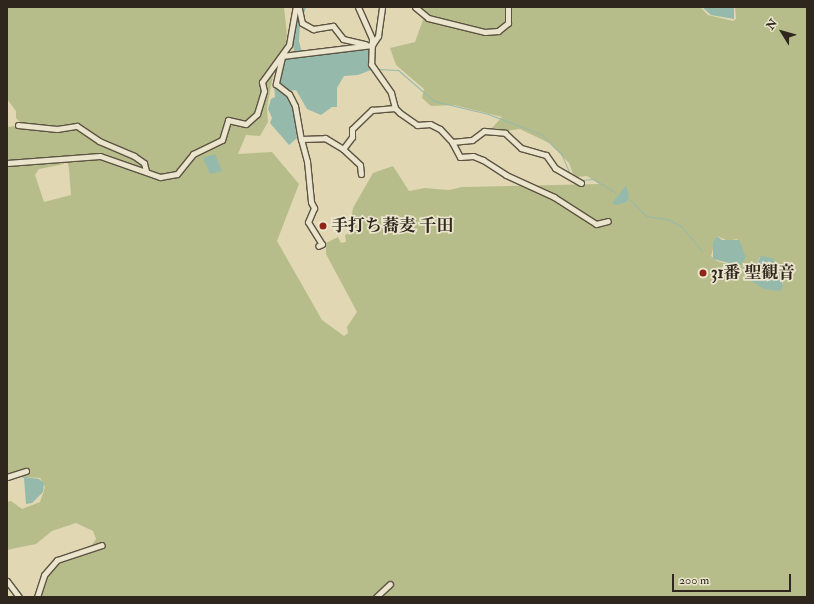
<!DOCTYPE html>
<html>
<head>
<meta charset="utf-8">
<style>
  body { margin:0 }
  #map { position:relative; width:814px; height:604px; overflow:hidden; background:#e2d7b3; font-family:"IM FELL Double Pica","Noto Serif JP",serif }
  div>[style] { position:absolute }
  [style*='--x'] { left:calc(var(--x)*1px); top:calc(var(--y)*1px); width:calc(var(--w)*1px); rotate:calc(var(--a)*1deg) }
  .green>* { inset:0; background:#b7bd8a }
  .water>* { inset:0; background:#95baac }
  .stream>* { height:1px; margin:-0.5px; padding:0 0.5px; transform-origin:0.5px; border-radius:0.5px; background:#95baac }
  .river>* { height:7px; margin:-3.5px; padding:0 3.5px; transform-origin:3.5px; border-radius:3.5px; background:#95baac }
  .roads { filter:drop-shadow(1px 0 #5c5342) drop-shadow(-1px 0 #5c5342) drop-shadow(0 1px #5c5342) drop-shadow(0 -1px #5c5342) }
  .minor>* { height:5px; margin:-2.5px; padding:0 2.5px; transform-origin:2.5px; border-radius:2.5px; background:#ece5ce }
  .dots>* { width:11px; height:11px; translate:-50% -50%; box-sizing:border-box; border:2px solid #ece5ce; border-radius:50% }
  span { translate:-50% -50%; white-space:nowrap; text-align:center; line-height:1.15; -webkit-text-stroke:3.5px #ece5ce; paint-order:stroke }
  .poi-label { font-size:17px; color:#2f271d; font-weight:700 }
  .left { translate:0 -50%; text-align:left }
  .frame { position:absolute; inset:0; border:8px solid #2f271d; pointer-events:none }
  .north { position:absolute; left:762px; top:12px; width:40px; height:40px; -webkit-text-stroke:3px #ece5ce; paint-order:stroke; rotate:307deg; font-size:11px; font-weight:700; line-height:16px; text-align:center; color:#2f271d }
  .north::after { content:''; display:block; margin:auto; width:14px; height:18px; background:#2f271d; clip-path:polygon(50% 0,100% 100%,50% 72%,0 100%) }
  .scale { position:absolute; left:672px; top:574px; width:119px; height:18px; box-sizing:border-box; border:2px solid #2f271d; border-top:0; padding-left:5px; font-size:12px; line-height:14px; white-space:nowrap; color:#2f271d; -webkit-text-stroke:3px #ece5ce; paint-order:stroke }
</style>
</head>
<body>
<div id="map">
  <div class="green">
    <div style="clip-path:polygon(evenodd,7px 7px,284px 7px,287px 35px,285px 48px,276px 59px,267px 108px,268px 122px,260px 136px,246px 135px,238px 154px,272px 152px,299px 184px,277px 241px,322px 320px,344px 336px,348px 333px,347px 327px,357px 312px,326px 254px,326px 243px,338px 237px,341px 243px,346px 242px,345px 235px,354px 232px,351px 220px,353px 208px,373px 173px,393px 166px,409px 191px,425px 188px,449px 190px,462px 187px,599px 184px,587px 176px,577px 177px,573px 174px,569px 163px,549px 143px,520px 129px,507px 131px,492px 128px,502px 117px,454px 105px,431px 106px,422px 98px,424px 89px,396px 65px,390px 48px,415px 42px,424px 17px,419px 7px,700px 7px,708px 15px,733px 21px,736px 19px,735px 7px,807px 7px,807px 597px,41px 597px,48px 576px,60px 561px,90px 548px,96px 539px,93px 531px,76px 523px,52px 531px,36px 544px,7px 550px,7px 502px,11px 501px,22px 509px,40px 502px,45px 487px,40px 478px,7px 476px,7px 127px,16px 126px,20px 122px,16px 118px,16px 111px,7px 99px,7px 7px,64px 160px,67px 160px,69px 169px,71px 195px,44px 202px,35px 175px,39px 169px,64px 164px,64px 160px,7px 7px,717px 236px,728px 241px,737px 239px,745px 255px,737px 267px,717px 261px,711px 256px,717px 236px,7px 7px,760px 257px,777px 263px,783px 284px,748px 279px,760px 257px)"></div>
  </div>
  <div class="water">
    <div style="clip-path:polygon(702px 7px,734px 7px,734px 19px,711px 15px)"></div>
    <div style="clip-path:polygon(369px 49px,368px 63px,371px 70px,358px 75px,344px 76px,337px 88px,337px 107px,332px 107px,321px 115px,307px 109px,296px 90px,290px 91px,277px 82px,285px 59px)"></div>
    <div style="clip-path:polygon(274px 83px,288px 95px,293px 107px,297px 138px,289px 145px,270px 123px,272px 118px,268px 109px,271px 99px,275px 97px)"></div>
    <div style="clip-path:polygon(215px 154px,222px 171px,210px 174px,203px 158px)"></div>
    <div style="clip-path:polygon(626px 186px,629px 195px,627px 202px,616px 205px,612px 203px)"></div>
    <div style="clip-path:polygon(717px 236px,722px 240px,739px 240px,746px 257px,740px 266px,713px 259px,713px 243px)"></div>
    <div style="clip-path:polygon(761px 256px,772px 258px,777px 263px,783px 286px,780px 291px,764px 289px,748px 279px)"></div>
    <div style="clip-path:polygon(18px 476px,39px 479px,44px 483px,43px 492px,32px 503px,26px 504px,24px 478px)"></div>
  </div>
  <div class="stream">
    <div style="--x:377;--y:69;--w:21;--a:3"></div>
    <div style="--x:398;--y:70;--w:48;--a:40.7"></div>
    <div style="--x:434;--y:101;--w:56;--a:13.5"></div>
    <div style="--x:488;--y:114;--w:57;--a:20.7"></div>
    <div style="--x:541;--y:134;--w:28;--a:44"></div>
    <div style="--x:561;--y:153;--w:23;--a:67"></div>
    <div style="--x:581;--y:180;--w:12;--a:-5"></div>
    <div style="--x:593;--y:179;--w:26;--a:31"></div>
    <div style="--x:628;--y:198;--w:25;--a:45"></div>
    <div style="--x:646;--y:216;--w:21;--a:8"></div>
    <div style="--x:667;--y:219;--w:16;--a:27"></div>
    <div style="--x:681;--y:226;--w:33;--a:50"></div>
  </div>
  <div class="river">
    <div style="--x:300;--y:60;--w:20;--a:-105"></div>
    <div style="--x:295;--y:41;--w:17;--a:-87"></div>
    <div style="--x:296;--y:24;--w:18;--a:-71"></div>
  </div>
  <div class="roads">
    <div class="minor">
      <div style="--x:358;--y:7;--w:35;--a:66"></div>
      <div style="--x:372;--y:39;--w:25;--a:92"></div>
      <div style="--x:371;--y:64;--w:35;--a:55"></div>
      <div style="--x:391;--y:93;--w:16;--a:75"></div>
      <div style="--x:395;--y:108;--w:7;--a:45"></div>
      <div style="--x:400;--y:113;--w:21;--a:35"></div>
      <div style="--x:417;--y:125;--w:13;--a:-4"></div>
      <div style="--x:430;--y:124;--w:11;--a:27"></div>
      <div style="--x:440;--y:129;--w:18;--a:47"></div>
      <div style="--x:452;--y:142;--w:17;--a:62"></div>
      <div style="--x:460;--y:157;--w:13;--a:-4"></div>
      <div style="--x:473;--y:156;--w:11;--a:22"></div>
      <div style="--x:483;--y:160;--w:27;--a:33"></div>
      <div style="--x:506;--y:175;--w:53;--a:24.6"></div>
      <div style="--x:554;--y:197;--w:50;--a:32.7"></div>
      <div style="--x:596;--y:224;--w:12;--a:-14"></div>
      <div style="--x:415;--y:7;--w:17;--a:40"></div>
      <div style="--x:428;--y:18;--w:59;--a:13.8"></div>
      <div style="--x:485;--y:32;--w:13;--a:-4"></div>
      <div style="--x:498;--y:31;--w:13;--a:-39"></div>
      <div style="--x:508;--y:23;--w:16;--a:-90"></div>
      <div style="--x:296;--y:8;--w:3;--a:18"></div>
      <div style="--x:299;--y:9;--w:14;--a:78"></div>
      <div style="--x:302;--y:23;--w:13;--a:29"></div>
      <div style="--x:313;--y:29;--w:20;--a:-9"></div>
      <div style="--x:333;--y:26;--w:16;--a:52"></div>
      <div style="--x:343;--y:39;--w:23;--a:13"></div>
      <div style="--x:282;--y:56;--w:91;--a:-7"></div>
      <div style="--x:372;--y:45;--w:11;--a:-56"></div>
      <div style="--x:378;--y:36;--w:29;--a:-82"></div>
      <div style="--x:282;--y:57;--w:28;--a:103"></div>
      <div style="--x:276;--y:84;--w:16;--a:38"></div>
      <div style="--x:289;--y:94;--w:13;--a:63"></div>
      <div style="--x:295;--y:106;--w:34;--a:80"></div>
      <div style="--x:301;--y:139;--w:24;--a:-2"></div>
      <div style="--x:325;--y:138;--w:21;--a:31"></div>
      <div style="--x:343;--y:149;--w:15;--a:-53"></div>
      <div style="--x:352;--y:137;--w:8;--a:-90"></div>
      <div style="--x:352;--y:129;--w:28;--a:-44"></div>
      <div style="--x:372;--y:110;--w:23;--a:-5"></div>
      <div style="--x:18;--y:125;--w:39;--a:6"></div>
      <div style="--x:57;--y:129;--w:20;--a:-9"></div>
      <div style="--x:77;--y:126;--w:27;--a:34"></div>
      <div style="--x:99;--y:141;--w:38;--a:23"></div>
      <div style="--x:134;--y:156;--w:12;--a:35"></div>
      <div style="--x:144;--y:163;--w:8;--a:76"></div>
      <div style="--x:301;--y:139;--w:23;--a:75"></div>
      <div style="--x:307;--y:161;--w:41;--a:84.4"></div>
      <div style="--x:311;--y:202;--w:7;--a:63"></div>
      <div style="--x:314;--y:208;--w:15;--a:113"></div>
      <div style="--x:308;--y:222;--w:26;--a:58"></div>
      <div style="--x:322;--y:244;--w:4;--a:153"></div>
      <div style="--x:452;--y:142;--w:20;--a:-6"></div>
      <div style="--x:472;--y:140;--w:15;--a:-37"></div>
      <div style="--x:484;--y:131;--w:21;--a:5"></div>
      <div style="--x:505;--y:133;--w:22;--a:43"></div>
      <div style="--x:521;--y:148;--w:26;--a:16"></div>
      <div style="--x:546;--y:155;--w:16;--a:55"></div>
      <div style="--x:555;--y:168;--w:30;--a:30"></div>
      <div style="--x:343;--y:149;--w:23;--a:43"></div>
      <div style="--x:360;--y:165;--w:9;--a:84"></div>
      <div style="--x:7;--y:163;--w:93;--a:-4.3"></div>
      <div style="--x:100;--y:156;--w:64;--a:19.3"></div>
      <div style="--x:160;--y:177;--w:17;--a:-10"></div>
      <div style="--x:177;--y:174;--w:26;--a:-51"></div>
      <div style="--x:193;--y:154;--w:32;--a:-26"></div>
      <div style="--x:222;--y:140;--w:21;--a:-73"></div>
      <div style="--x:228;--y:120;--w:18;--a:13"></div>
      <div style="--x:246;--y:124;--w:15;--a:-42"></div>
      <div style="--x:257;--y:114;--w:24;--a:-73"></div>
      <div style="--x:264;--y:91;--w:9;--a:-103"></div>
      <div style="--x:262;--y:82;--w:46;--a:-53.9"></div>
      <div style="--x:289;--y:45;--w:39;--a:-80"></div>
      <div style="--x:7;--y:477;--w:20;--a:-18"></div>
      <div style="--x:7;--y:581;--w:20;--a:53"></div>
      <div style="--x:37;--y:597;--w:23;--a:-72"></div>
      <div style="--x:44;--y:575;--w:20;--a:-49"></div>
      <div style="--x:57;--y:560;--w:47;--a:-18.4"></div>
      <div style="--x:376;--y:597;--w:19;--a:-43"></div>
    </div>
  </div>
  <div class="dots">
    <div style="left:323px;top:226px;background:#8f2418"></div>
    <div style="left:703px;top:273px;background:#8f2418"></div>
  </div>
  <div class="poi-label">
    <span class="left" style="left:331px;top:226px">手打ち蕎麦 千田</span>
    <span class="left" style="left:711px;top:273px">31番 聖観音</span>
  </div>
  <div class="frame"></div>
  <div class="north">N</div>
  <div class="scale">200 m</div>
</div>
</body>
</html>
